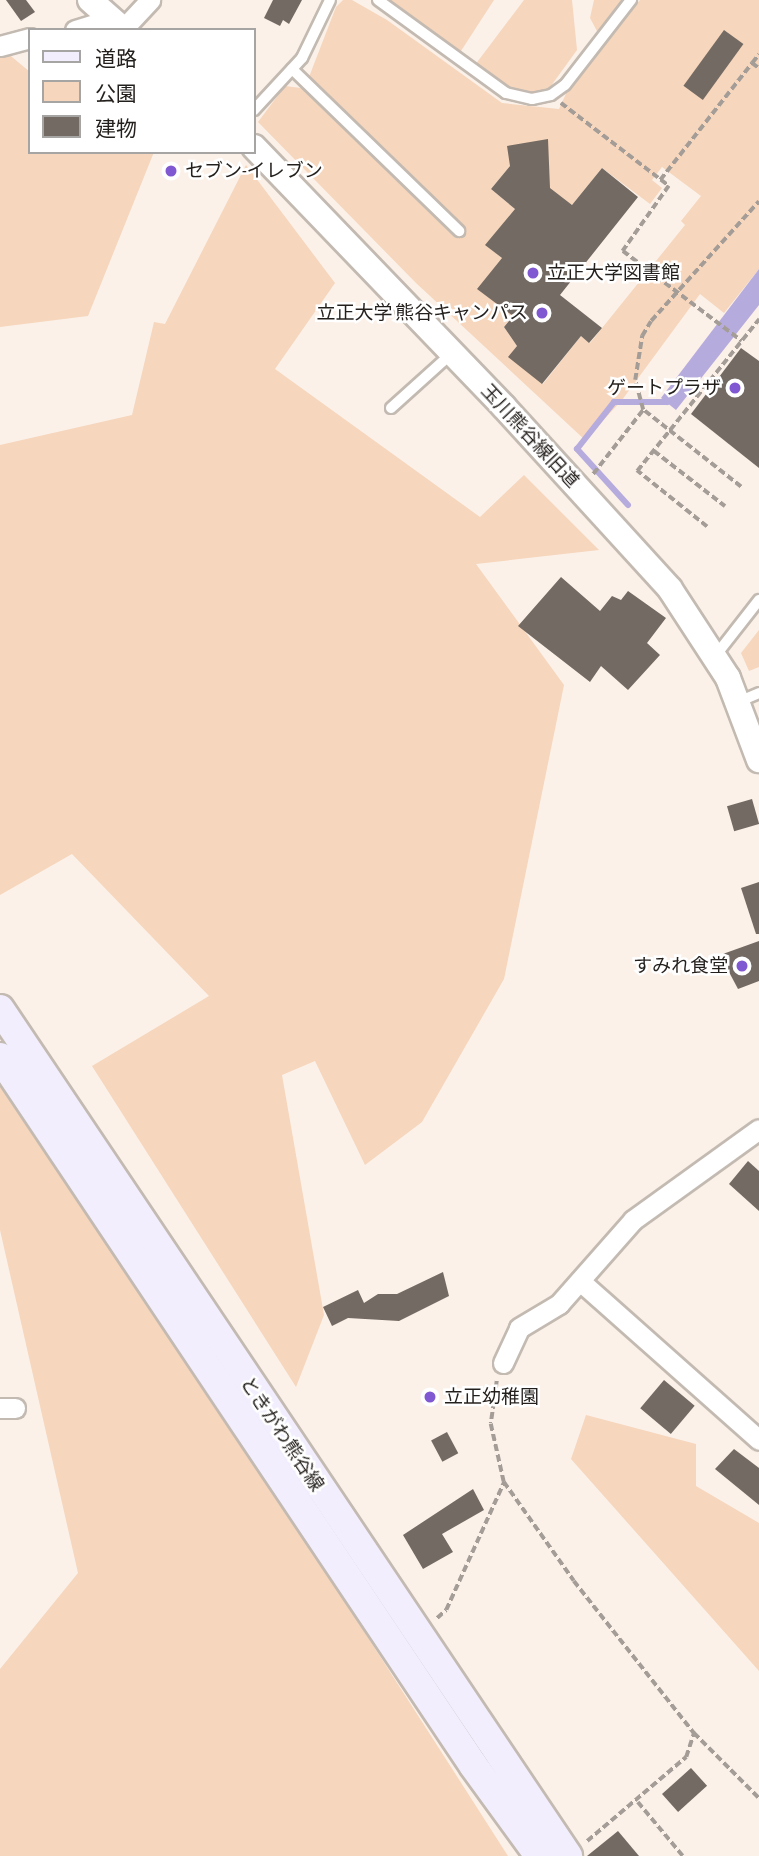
<!DOCTYPE html>
<html>
<head>
<meta charset="utf-8">
<style>
  body { margin:0 }
  #map { position:relative; width:759px; height:1856px; overflow:hidden; background:#fbf1e9; font-family:"Asap Condensed","Noto Sans JP",sans-serif }
  div>[style] { position:absolute }
  [style*='--x'] { left:calc(var(--x)*1px); top:calc(var(--y)*1px); width:calc(var(--w)*1px); rotate:calc(var(--a)*1deg) }
  .green>* { inset:0; background:#f6d6bc }
  .water>* { inset:0; background:#b6abdd }
  .stream>* { height:6px; margin:-3px; padding:0 3px; transform-origin:3px; border-radius:3px; background:#b6abdd }
  .building>* { inset:0; background:#736a63; transform-origin:0 0 }
  .path>* { height:3.5px; margin-top:-1.75px; transform-origin:0; background:repeating-linear-gradient(90deg,#a49d97 0 7px,transparent 0 10.5px) }
  .roads { filter:drop-shadow(2px 0 #c3bab2) drop-shadow(-2px 0 #c3bab2) drop-shadow(0 2px #c3bab2) drop-shadow(0 -2px #c3bab2) }
  .service>* { height:10px; margin:-5px; padding:0 5px; transform-origin:5px; border-radius:5px; background:#fff }
  .minor>* { height:19px; margin:-9.5px; padding:0 9.5px; transform-origin:9.5px; border-radius:9.5px; background:#fff }
  .tertiary>* { height:24px; margin:-12px; padding:0 12px; transform-origin:12px; border-radius:12px; background:#fff }
  .secondary>* { height:28px; margin:-14px; padding:0 14px; transform-origin:14px; border-radius:14px; background:#f2eefe }
  .dots>* { width:19px; height:19px; translate:-50% -50%; box-sizing:border-box; border:4px solid #fff; border-radius:50% }
  span { translate:-50% -50%; white-space:nowrap; text-align:center; line-height:1.15; -webkit-text-stroke:5px #fff; paint-order:stroke }
  .poi-label { font-size:19px; color:#231f1c }
  .left { translate:0 -50%; text-align:left }
  .right { translate:-100% -50%; text-align:right }
  .street-label { font-size:19px; color:#231f1c }
  .legend { position:absolute; left:28px; top:28px; width:228px; height:126px; box-sizing:border-box; background:#fff; border:2px solid #a7a5a4; margin:0; padding:9px 12px; list-style:none; font-size:21px; color:#231f1c }
  .legend li { display:flex; align-items:center; gap:14px; height:35px }
  .legend b { width:35px; border:2px solid #a7a5a4 }
</style>
</head>
<body>
<div id="map">
  <div class="green">
    <div style="clip-path:polygon(evenodd,343px 0,352px 0,387px 20px,502px 103px,559px 109px,569px 87px,640px 0,759px 0,759px 269px,724px 313px,700px 294px,622px 400px,585px 440px,416px 283px,258px 122px,285px 86px,325px 91px,309px 77px,336px 7px,343px 0,510px 166px,572px 205px,602px 168px,650px 204px,662px 188px,652px 180px,662px 167px,701px 196px,681px 221px,685px 225px,590px 343px,581px 336px,543px 384px,509px 357px,517px 346px,504px 327px,513px 315px,478px 289px,502px 258px,486px 245px,515px 209px,491px 189px,510px 166px)"></div>
    <div style="clip-path:polygon(382px 0,494px 0,459px 54px)"></div>
    <div style="clip-path:polygon(524px 0,572px 0,577px 50px,548px 90px,540px 94px,523px 95px,475px 65px)"></div>
    <div style="clip-path:polygon(594px 0,625px 0,598px 33px,590px 18px)"></div>
    <div style="clip-path:polygon(0 47px,30px 72px,30px 152px,154px 152px,88px 316px,0 327px)"></div>
    <div style="clip-path:polygon(246px 165px,335px 283px,275px 369px,480px 517px,524px 475px,599px 550px,476px 564px,564px 685px,504px 979px,422px 1122px,365px 1165px,315px 1061px,282px 1075px,324px 1315px,296px 1387px,92px 1066px,209px 996px,72px 854px,0 895px,0 445px,132px 415px,154px 322px,165px 324px)"></div>
    <div style="clip-path:polygon(759px 630px,759px 667px,749px 671px,741px 653px)"></div>
    <div style="clip-path:polygon(0 1079px,267px 1480px,508px 1856px,0 1856px,0 1669px,78px 1573px,0 1230px)"></div>
    <div style="clip-path:polygon(586px 1415px,696px 1444px,696px 1486px,759px 1523px,759px 1671px,571px 1459px)"></div>
  </div>
  <div class="water">
    <div style="clip-path:polygon(759px 269px,759px 305px,676px 410px,661px 398px)"></div>
  </div>
  <div class="stream">
    <div style="--x:628;--y:505;--w:76;--a:-132.3"></div>
    <div style="--x:577;--y:449;--w:60;--a:-51.8"></div>
    <div style="--x:614;--y:402;--w:53;--a:0"></div>
    <div style="--x:667;--y:402;--w:7;--a:-56"></div>
  </div>
  <div class="building">
    <div style="clip-path:polygon(6px 0,26px 0,35px 12px,21px 21px)"></div>
    <div style="clip-path:polygon(273px 0,302px 0,289px 24px,283px 20px,280px 26px,264px 18px)"></div>
    <div style="left:724px;top:30px;width:24px;height:69px;rotate:36deg"></div>
    <div style="clip-path:polygon(548px 139px,550px 188px,572px 205px,602px 168px,638px 197px,560px 295px,602px 328px,589px 343px,581px 336px,542px 384px,508px 357px,517px 346px,504px 327px,513px 316px,477px 289px,502px 258px,485px 245px,515px 209px,491px 189px,510px 166px,507px 146px)"></div>
    <div style="clip-path:polygon(741px 348px,759px 361px,759px 468px,691px 414px)"></div>
    <div style="clip-path:polygon(561px 577px,600px 611px,612px 596px,621px 600px,628px 591px,666px 618px,647px 643px,660px 655px,628px 690px,601px 666px,590px 682px,518px 626px)"></div>
    <div style="left:752px;top:799px;width:26px;height:26px;rotate:74deg"></div>
    <div style="clip-path:polygon(759px 882px,759px 934px,756px 934px,741px 888px)"></div>
    <div style="clip-path:polygon(759px 941px,759px 981px,738px 989px,720px 955px)"></div>
    <div style="clip-path:polygon(748px 1161px,759px 1171px,759px 1211px,729px 1184px)"></div>
    <div style="clip-path:polygon(443px 1272px,449px 1296px,399px 1321px,348px 1318px,332px 1326px,323px 1307px,358px 1290px,364px 1303px,378px 1294px,397px 1294px)"></div>
    <div style="left:664px;top:1380px;width:40px;height:37px;rotate:40deg"></div>
    <div style="left:447px;top:1432px;width:24px;height:18px;rotate:62deg"></div>
    <div style="clip-path:polygon(734px 1449px,759px 1468px,759px 1505px,715px 1469px)"></div>
    <div style="clip-path:polygon(473px 1489px,484px 1510px,442px 1534px,453px 1552px,423px 1569px,403px 1535px)"></div>
    <div style="left:691px;top:1768px;width:24px;height:39px;rotate:48deg"></div>
    <div style="clip-path:polygon(618px 1831px,639px 1856px,587px 1856px)"></div>
  </div>
  <div class="path">
    <div style="--x:752;--y:63;--w:11;--a:-52"></div>
    <div style="--x:561;--y:103;--w:136;--a:37.5"></div>
    <div style="--x:669;--y:186;--w:80;--a:125.3"></div>
    <div style="--x:623;--y:251;--w:149;--a:37.1"></div>
    <div style="--x:660;--y:180;--w:149;--a:-51.8"></div>
    <div style="--x:752;--y:63;--w:9;--a:36"></div>
    <div style="--x:654;--y:451;--w:90;--a:37.8"></div>
    <div style="--x:593;--y:474;--w:81;--a:-52"></div>
    <div style="--x:741;--y:487;--w:125;--a:-141.8"></div>
    <div style="--x:643;--y:410;--w:31;--a:-105"></div>
    <div style="--x:635;--y:380;--w:45;--a:-81"></div>
    <div style="--x:642;--y:336;--w:17;--a:-59"></div>
    <div style="--x:651;--y:321;--w:161;--a:-48"></div>
    <div style="--x:707;--y:527;--w:90;--a:-141.3"></div>
    <div style="--x:637;--y:471;--w:195;--a:-51.2"></div>
    <div style="--x:497;--y:1381;--w:43;--a:97.9"></div>
    <div style="--x:491;--y:1424;--w:59;--a:77.4"></div>
    <div style="--x:504;--y:1482;--w:121;--a:54.7"></div>
    <div style="--x:574;--y:1581;--w:194;--a:51.7"></div>
    <div style="--x:694;--y:1733;--w:92;--a:45"></div>
    <div style="--x:437;--y:1618;--w:12;--a:-42"></div>
    <div style="--x:446;--y:1610;--w:141;--a:-65.6"></div>
    <div style="--x:638;--y:1802;--w:70;--a:50.2"></div>
    <div style="--x:587;--y:1841;--w:130;--a:-40.3"></div>
    <div style="--x:686;--y:1757;--w:25;--a:-72"></div>
  </div>
  <div class="roads">
    <div class="service">
      <div style="--x:378;--y:0;--w:158;--a:36"></div>
      <div style="--x:506;--y:93;--w:27;--a:13"></div>
      <div style="--x:532;--y:99;--w:19;--a:-12"></div>
      <div style="--x:551;--y:95;--w:17;--a:-36"></div>
      <div style="--x:565;--y:85;--w:108;--a:-52.2"></div>
      <div style="--x:292;--y:69;--w:233;--a:44.1"></div>
      <div style="--x:254;--y:110;--w:71;--a:-47.3"></div>
      <div style="--x:302;--y:58;--w:64;--a:-64.2"></div>
      <div style="--x:391;--y:408;--w:82;--a:-42"></div>
      <div style="--x:716;--y:655;--w:70;--a:-52"></div>
      <div style="--x:738;--y:702;--w:23;--a:-23"></div>
    </div>
    <div class="minor">
      <div style="--x:123;--y:29;--w:40;--a:-47"></div>
      <div style="--x:75;--y:30;--w:39;--a:-17"></div>
      <div style="--x:0;--y:46;--w:31;--a:-15"></div>
      <div style="--x:580;--y:1281;--w:239;--a:41.6"></div>
      <div style="--x:503;--y:1363;--w:38;--a:-65"></div>
      <div style="--x:519;--y:1328;--w:47;--a:-31"></div>
      <div style="--x:559;--y:1304;--w:112;--a:-48.6"></div>
      <div style="--x:633;--y:1220;--w:155;--a:-35.8"></div>
      <div style="--x:0;--y:1408;--w:15;--a:0"></div>
    </div>
    <div class="tertiary">
      <div style="--x:90;--y:0;--w:45;--a:41.4"></div>
      <div style="--x:254;--y:147;--w:361;--a:46.1"></div>
      <div style="--x:504;--y:407;--w:246;--a:47.6"></div>
      <div style="--x:670;--y:589;--w:106;--a:56.9"></div>
      <div style="--x:728;--y:678;--w:88;--a:69.3"></div>
    </div>
    <div class="secondary">
      <div style="--x:0;--y:1009;--w:1020;--a:56.15"></div>
      <div style="--x:0;--y:1057;--w:851;--a:56.25"></div>
      <div style="--x:473;--y:1765;--w:112;--a:54"></div>
    </div>
  </div>
  <div class="dots">
    <div style="left:171px;top:171px;background:#8058d1"></div>
    <div style="left:533px;top:273px;background:#8058d1"></div>
    <div style="left:542px;top:313px;background:#8058d1"></div>
    <div style="left:735px;top:388px;background:#8058d1"></div>
    <div style="left:742px;top:966px;background:#8058d1"></div>
    <div style="left:430px;top:1397px;background:#8058d1"></div>
  </div>
  <div class="poi-label">
    <span class="left" style="left:185px;top:171px">セブン-イレブン</span>
    <span class="left" style="left:547px;top:273px">立正大学図書館</span>
    <span class="right" style="left:528px;top:313px">立正大学 熊谷キャンパス</span>
    <span class="right" style="left:721px;top:388px">ゲートプラザ</span>
    <span class="right" style="left:728px;top:966px">すみれ食堂</span>
    <span class="left" style="left:444px;top:1397px">立正幼稚園</span>
  </div>
  <div class="street-label">
    <span style="left:530px;top:436px;rotate:47deg">玉川熊谷線旧道</span>
    <span style="left:282px;top:1434px;rotate:56deg">ときがわ熊谷線</span>
  </div>
  <ul class="legend">
  <li><b style="height:9px;background:#f2eefe"></b>道路</li>
  <li><b style="height:19px;background:#f6d6bc"></b>公園</li>
  <li><b style="height:19px;background:#736a63"></b>建物</li>
  </ul>
</div>
</body>
</html>
